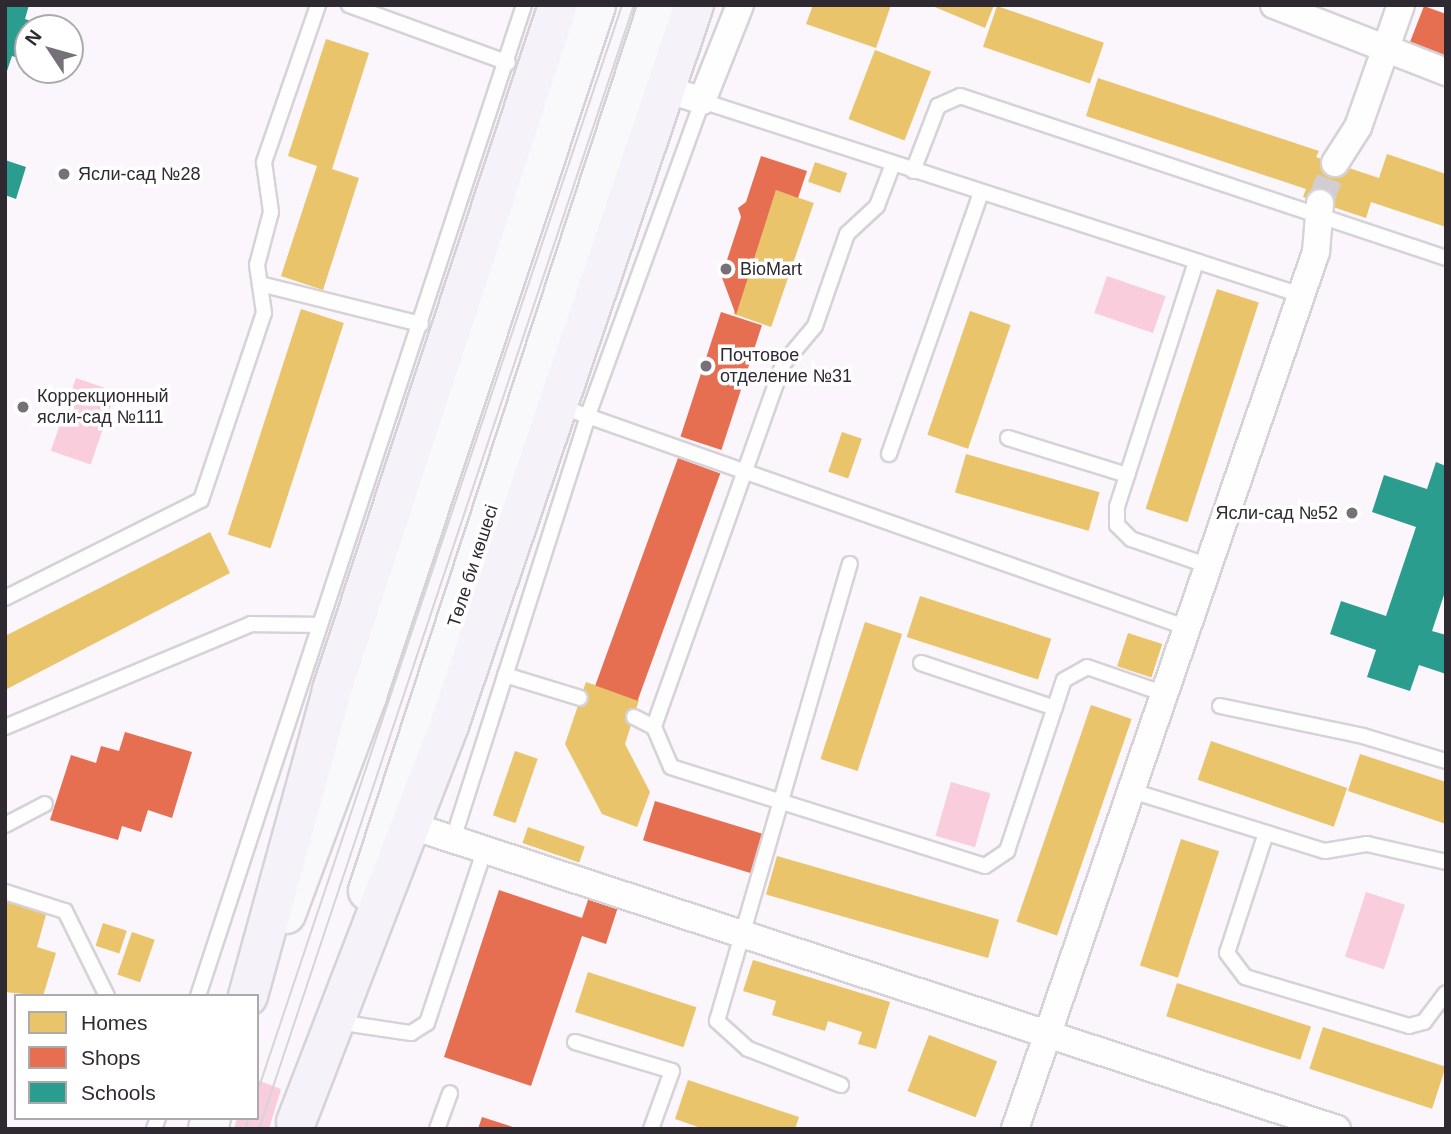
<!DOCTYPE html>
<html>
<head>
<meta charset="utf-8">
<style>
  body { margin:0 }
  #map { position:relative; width:1451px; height:1134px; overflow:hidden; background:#faf6fc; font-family:Helvetica,sans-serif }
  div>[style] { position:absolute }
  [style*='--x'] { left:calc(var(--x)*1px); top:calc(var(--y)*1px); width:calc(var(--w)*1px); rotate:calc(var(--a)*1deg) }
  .green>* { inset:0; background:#f9cddb; transform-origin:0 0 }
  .homes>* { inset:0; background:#e9c46a; transform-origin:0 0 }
  .shops>* { inset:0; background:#e76f51; transform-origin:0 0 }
  .schools>* { inset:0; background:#2a9d8f }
  .minor-tunnel>* { height:26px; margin-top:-13px; transform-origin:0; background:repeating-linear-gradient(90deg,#d1cdd3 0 26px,transparent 0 39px) }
  .roads { filter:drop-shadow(2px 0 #d6d2d8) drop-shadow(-2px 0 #d6d2d8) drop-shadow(0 2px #d6d2d8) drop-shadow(0 -2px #d6d2d8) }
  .service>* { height:14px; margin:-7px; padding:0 7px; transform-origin:7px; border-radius:7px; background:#fefeff }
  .minor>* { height:26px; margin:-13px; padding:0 13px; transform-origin:13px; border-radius:13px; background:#fefeff }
  .secondary>* { height:38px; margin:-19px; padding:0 19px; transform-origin:19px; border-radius:19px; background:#f9f9fc }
  .primary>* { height:38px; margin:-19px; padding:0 19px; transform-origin:19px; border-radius:19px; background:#f5f3f9 }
  .tram>* { height:2px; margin:-1px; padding:0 1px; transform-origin:1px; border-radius:1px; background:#d5d4d7 }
  .dots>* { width:19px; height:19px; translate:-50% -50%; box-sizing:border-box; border:4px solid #fff; border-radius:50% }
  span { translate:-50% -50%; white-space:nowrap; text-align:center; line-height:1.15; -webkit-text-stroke:7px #fff; paint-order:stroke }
  .poi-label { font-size:18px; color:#2f2a31 }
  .left { translate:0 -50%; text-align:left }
  .right { translate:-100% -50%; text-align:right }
  .street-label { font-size:18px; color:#2f2a31 }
  .frame { position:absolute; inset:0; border:7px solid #2f2a31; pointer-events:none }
  .legend { position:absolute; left:14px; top:994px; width:245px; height:126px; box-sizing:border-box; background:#fff; border:2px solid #acaaad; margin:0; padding:9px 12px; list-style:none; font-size:21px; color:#2f2a31 }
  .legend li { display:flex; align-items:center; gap:14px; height:35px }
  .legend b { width:35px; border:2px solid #acaaad }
  .north { position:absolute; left:14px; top:14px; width:70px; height:70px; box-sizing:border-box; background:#fff; border:2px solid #acaaad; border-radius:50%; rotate:306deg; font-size:19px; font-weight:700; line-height:28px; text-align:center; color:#2f2a31 }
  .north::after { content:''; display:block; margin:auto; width:24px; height:32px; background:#767178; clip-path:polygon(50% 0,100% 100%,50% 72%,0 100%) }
</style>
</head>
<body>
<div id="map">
  <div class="green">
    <div style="left:1107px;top:276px;width:62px;height:39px;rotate:19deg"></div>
    <div style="left:76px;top:378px;width:42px;height:77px;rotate:19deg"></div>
    <div style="left:951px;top:782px;width:41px;height:56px;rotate:16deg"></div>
    <div style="left:1366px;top:892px;width:41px;height:68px;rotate:18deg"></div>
    <div style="clip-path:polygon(257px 1080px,281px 1089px,269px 1129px,234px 1129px,237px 1118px,257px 1118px)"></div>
  </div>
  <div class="homes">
    <div style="clip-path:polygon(813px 5px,891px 5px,876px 48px,806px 24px)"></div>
    <div style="clip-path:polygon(930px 5px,994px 5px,985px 28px)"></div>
    <div style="left:997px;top:6px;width:113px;height:43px;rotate:19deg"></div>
    <div style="clip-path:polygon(326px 39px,369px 53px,332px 169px,359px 178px,323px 290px,281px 276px,317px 166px,288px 156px)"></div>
    <div style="left:875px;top:50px;width:60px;height:74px;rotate:21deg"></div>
    <div style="clip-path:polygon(1098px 78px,1319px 151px,1316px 157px,1379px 178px,1387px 154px,1446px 174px,1446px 227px,1371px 202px,1366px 218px,1303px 197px,1306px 189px,1086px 116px)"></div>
    <div style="left:815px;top:162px;width:34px;height:21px;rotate:19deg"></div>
    <div style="left:776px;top:190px;width:40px;height:131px;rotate:19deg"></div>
    <div style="left:1217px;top:289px;width:44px;height:231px;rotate:18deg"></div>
    <div style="left:301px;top:309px;width:45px;height:237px;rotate:18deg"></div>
    <div style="left:970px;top:311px;width:43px;height:131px;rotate:19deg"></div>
    <div style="left:842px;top:432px;width:21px;height:42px;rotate:19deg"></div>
    <div style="left:966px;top:454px;width:139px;height:40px;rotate:16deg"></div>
    <div style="clip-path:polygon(210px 532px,230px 573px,5px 690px,5px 636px)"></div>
    <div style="left:920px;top:596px;width:138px;height:43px;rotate:18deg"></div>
    <div style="left:865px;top:622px;width:39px;height:144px;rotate:18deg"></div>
    <div style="left:1128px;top:633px;width:36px;height:35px;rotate:18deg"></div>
    <div style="clip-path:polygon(586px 682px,639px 700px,625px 744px,650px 792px,637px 827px,602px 814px,565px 744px)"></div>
    <div style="left:1091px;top:705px;width:43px;height:229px;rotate:19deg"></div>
    <div style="left:1211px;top:741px;width:144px;height:41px;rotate:19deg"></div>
    <div style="left:515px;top:751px;width:24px;height:68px;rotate:19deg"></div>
    <div style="clip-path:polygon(1360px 754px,1446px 782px,1446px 824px,1348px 791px)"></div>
    <div style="left:528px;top:827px;width:60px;height:17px;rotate:19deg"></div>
    <div style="left:1181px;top:839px;width:40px;height:133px;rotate:18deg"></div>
    <div style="left:777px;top:856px;width:231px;height:40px;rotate:16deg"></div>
    <div style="clip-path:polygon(5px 899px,47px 911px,37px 947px,56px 953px,43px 996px,5px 992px)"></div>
    <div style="left:103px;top:923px;width:25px;height:24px;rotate:18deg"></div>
    <div style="left:132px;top:932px;width:24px;height:45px;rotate:19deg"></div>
    <div style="clip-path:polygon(753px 960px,890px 1002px,876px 1049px,858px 1044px,862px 1032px,828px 1021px,825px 1031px,772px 1015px,776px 1001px,743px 991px)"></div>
    <div style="left:588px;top:972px;width:114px;height:42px;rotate:18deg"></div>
    <div style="left:1177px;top:983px;width:141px;height:35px;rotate:18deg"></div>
    <div style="left:1323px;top:1027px;width:129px;height:44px;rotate:18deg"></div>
    <div style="left:929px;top:1035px;width:73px;height:60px;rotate:21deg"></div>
    <div style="clip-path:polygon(688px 1080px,799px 1117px,795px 1129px,704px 1129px,675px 1119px)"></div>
  </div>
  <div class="shops">
    <div style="clip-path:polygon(1424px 6px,1446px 14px,1446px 56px,1410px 42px)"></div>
    <div style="clip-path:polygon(761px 156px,807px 171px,798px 198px,776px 190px,736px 315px,718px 267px,726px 263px,741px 217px,738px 208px,746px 202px)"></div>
    <div style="left:721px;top:312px;width:43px;height:131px;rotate:18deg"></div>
    <div style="left:678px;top:458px;width:45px;height:242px;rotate:20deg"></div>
    <div style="clip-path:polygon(125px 732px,192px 752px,172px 818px,148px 810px,141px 832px,122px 826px,118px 840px,50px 820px,71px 755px,96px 763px,101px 746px,119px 751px)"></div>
    <div style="left:655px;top:801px;width:114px;height:41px;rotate:17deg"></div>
    <div style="clip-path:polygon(499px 890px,582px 918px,589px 897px,618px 907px,606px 944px,582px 936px,531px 1086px,444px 1057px)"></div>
    <div style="clip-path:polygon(482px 1117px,516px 1128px,516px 1129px,478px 1129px)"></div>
  </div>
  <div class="schools">
    <div style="clip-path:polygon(5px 5px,29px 5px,25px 19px,51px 28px,28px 28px,28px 61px,12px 56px,6px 74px)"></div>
    <div style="clip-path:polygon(5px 160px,26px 167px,16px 199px,5px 195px)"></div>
    <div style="clip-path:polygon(1436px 462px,1446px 466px,1446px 589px,1432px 631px,1446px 635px,1446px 674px,1419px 665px,1410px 691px,1367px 677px,1376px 650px,1330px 634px,1341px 601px,1386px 616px,1416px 527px,1372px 512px,1384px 475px,1427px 489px)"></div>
  </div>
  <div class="minor-tunnel">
    <div style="--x:1320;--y:203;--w:43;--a:-69.4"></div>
  </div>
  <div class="roads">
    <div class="service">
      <div style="--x:349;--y:5;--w:169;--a:20"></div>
      <div style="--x:893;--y:164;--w:45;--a:110.9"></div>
      <div style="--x:877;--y:206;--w:41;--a:137"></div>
      <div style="--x:847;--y:234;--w:97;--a:109.2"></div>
      <div style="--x:815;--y:326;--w:50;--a:130.1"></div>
      <div style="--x:783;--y:364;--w:385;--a:109.6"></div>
      <div style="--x:654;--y:727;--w:43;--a:67"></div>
      <div style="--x:671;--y:767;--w:329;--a:17.5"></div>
      <div style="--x:985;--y:866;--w:27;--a:-34"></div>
      <div style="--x:1007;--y:851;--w:180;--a:-71.6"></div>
      <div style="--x:1064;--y:680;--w:26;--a:-29"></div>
      <div style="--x:1087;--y:667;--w:83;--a:19.1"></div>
      <div style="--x:913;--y:171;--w:70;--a:-69"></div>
      <div style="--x:938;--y:106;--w:24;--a:-24"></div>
      <div style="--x:960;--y:96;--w:512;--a:18.43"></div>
      <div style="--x:1196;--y:262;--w:256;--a:107.9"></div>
      <div style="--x:1117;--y:506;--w:19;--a:90"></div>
      <div style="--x:1117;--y:525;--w:20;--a:45"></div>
      <div style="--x:1131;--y:539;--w:83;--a:19.1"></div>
      <div style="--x:260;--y:284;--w:166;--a:14"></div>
      <div style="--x:559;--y:406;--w:667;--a:19.44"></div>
      <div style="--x:1008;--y:438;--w:125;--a:17.3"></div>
      <div style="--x:889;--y:454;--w:277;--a:-70.6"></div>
      <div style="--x:5;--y:598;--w:219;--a:-26.6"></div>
      <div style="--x:201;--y:500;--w:197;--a:-71.4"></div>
      <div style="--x:264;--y:313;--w:49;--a:-98.3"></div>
      <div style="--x:257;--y:265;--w:55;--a:-75.2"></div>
      <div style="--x:271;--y:212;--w:50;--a:-98"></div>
      <div style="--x:264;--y:162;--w:166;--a:-71"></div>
      <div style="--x:921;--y:663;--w:141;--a:18.6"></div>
      <div style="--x:505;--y:675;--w:78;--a:17"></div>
      <div style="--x:1220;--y:706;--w:146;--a:11.8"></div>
      <div style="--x:1363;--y:736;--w:87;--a:16.8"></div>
      <div style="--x:634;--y:717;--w:22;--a:27"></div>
      <div style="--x:5;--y:727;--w:267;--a:-22.7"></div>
      <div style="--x:251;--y:624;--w:68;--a:0.8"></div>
      <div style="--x:1132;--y:791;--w:202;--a:17.3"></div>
      <div style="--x:1325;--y:851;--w:43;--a:-9.5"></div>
      <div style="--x:1367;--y:844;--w:81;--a:12.8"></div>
      <div style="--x:5;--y:825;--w:45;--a:-27.7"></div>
      <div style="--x:1266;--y:833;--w:126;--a:108"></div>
      <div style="--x:1227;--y:953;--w:30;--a:53"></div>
      <div style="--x:1245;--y:977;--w:171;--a:16.6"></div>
      <div style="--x:1409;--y:1026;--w:16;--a:-15"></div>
      <div style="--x:1424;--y:1022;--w:36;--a:-53"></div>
      <div style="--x:453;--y:839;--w:445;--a:-72.3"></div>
      <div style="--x:588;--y:415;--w:334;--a:-70"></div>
      <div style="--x:702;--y:101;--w:630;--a:17.95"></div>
      <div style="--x:5;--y:892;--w:63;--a:17.6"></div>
      <div style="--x:65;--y:911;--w:95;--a:63.7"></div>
      <div style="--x:198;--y:996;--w:1043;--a:-71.79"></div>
      <div style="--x:337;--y:1022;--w:75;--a:8.5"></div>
      <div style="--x:411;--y:1033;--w:19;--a:-32"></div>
      <div style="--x:427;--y:1023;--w:183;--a:-71.6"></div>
      <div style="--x:575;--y:1042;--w:101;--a:16.6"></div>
      <div style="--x:672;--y:1071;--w:62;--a:109.9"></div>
      <div style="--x:841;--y:1085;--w:100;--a:-158.8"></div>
      <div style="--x:748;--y:1049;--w:42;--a:-137.9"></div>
      <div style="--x:717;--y:1021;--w:476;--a:-73.8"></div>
      <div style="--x:154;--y:1129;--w:12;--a:-70"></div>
      <div style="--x:437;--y:1129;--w:38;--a:-70"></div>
    </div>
    <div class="minor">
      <div style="--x:1274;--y:5;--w:185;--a:21.3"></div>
      <div style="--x:666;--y:89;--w:38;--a:18"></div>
      <div style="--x:702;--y:101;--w:103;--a:-68.4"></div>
      <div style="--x:1335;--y:163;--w:43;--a:-57.4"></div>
      <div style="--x:1358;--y:127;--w:129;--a:-70.6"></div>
      <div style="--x:397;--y:821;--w:989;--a:18.14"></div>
      <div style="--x:1015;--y:1129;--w:927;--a:-71.06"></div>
      <div style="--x:1316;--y:252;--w:49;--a:-85.3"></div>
    </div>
    <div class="secondary">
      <div style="--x:368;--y:891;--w:932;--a:-71.88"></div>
      <div style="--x:286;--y:914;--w:233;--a:-69.6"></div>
      <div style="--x:367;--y:696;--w:728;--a:-71.66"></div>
      <div style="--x:208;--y:1129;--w:11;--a:-75"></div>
    </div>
    <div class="primary">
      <div style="--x:248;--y:996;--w:317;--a:-74.6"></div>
      <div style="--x:332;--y:690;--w:721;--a:-71.74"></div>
      <div style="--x:296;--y:1122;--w:425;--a:-68.9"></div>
      <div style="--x:449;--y:725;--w:761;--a:-71.21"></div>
    </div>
  </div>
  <div class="tram">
    <div style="--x:257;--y:1093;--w:1148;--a:-71.45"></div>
    <div style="--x:245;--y:1129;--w:12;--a:-70"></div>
    <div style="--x:259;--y:1129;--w:1185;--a:-71.55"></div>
  </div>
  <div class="dots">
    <div style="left:64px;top:174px;background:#767178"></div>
    <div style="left:726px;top:269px;background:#767178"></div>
    <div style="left:706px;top:366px;background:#767178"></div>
    <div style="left:23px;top:407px;background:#767178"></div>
    <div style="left:1352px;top:513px;background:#767178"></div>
  </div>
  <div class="poi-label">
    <span class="left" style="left:78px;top:174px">Ясли-сад №28</span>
    <span class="left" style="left:740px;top:269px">BioMart</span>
    <span class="left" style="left:720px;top:366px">Почтовое<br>отделение №31</span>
    <span class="left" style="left:37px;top:407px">Коррекционный<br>ясли-сад №111</span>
    <span class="right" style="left:1338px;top:513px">Ясли-сад №52</span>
  </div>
  <div class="street-label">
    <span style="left:473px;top:566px;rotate:-72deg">Төле би көшесі</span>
  </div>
  <div class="frame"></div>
  <ul class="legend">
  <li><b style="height:19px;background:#e9c46a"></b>Homes</li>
  <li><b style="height:19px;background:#e76f51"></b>Shops</li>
  <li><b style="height:19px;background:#2a9d8f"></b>Schools</li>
  </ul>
  <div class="north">N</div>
</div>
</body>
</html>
